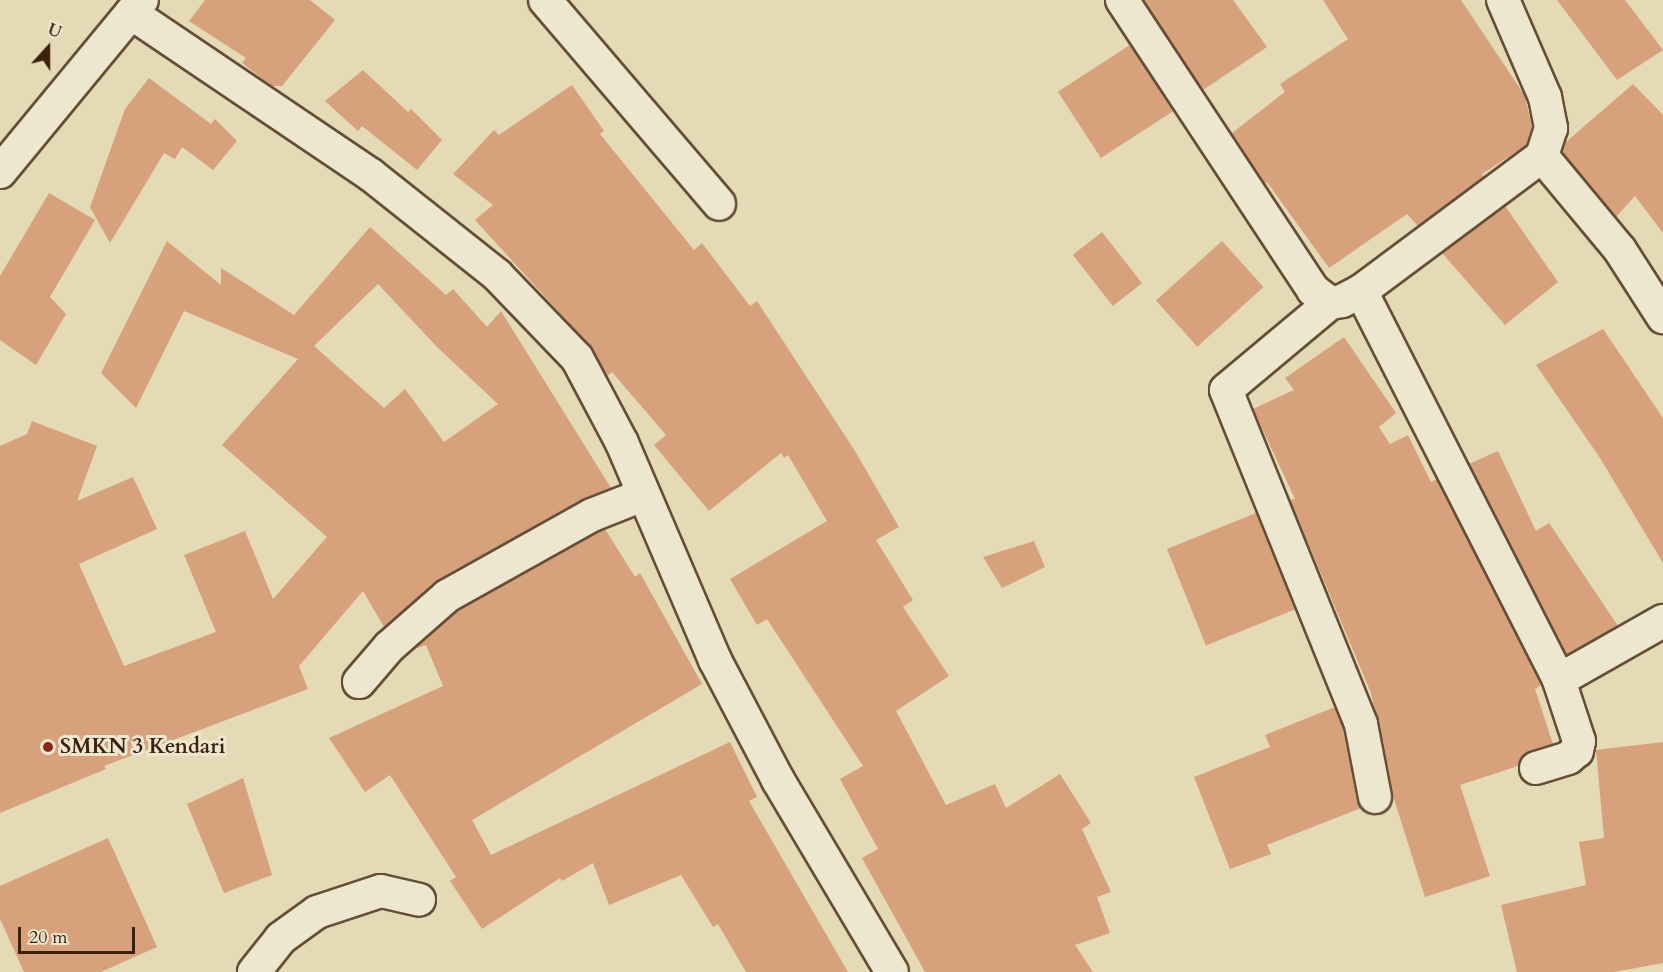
<!DOCTYPE html>
<html>
<head>
<meta charset="utf-8">
<style>
  body { margin:0 }
  #map { position:relative; width:1663px; height:972px; overflow:hidden; background:#e4dab6; font-family:Cardo,serif }
  div>[style] { position:absolute }
  [style*='--x'] { left:calc(var(--x)*1px); top:calc(var(--y)*1px); width:calc(var(--w)*1px); rotate:calc(var(--a)*1deg) }
  .building>* { inset:0; background:#d7a17c; transform-origin:0 0 }
  .roads { filter:drop-shadow(2px 0 #664e36) drop-shadow(-2px 0 #664e36) drop-shadow(0 2px #664e36) drop-shadow(0 -2px #664e36) }
  .minor>* { height:32px; margin:-16px; padding:0 16px; transform-origin:16px; border-radius:16px; background:#ede7d0 }
  .dots>* { width:16px; height:16px; translate:-50% -50%; box-sizing:border-box; border:3px solid #ede7d0; border-radius:50% }
  span { translate:-50% -50%; white-space:nowrap; text-align:center; line-height:1.15; -webkit-text-stroke:6px #ede7d0; paint-order:stroke }
  .poi-label { font-size:21px; color:#3c200b; font-weight:700 }
  .left { translate:0 -50%; text-align:left }
  .north { position:absolute; left:18px; top:18px; width:60px; height:60px; -webkit-text-stroke:4px #ede7d0; paint-order:stroke; rotate:21deg; font-size:16px; font-weight:700; line-height:24px; text-align:center; color:#3c200b }
  .north::after { content:''; display:block; margin:auto; width:21px; height:27px; background:#3c200b; clip-path:polygon(50% 0,100% 100%,50% 72%,0 100%) }
  .scale { position:absolute; left:18px; top:927px; width:117px; height:27px; box-sizing:border-box; border:3px solid #3c200b; border-top:0; padding-left:8px; font-size:18px; line-height:21px; white-space:nowrap; color:#3c200b; -webkit-text-stroke:4px #ede7d0; paint-order:stroke }
</style>
</head>
<body>
<div id="map">
  <div class="building">
    <div style="clip-path:polygon(205px 0,310px 0,335px 20px,282px 86px,271px 86px,242px 63px,246px 58px,189px 21px)"></div>
    <div style="clip-path:polygon(1144px 0,1233px 0,1267px 47px,1203px 90px)"></div>
    <div style="clip-path:polygon(1323px 0,1461px 0,1525px 96px,1532px 127px,1527px 145px,1482px 174px,1484px 177px,1418px 226px,1407px 214px,1329px 268px,1267px 182px,1265px 184px,1232px 133px,1285px 92px,1280px 84px,1348px 39px)"></div>
    <div style="clip-path:polygon(1557px 0,1625px 0,1663px 50px,1617px 80px)"></div>
    <div style="left:1130px;top:45px;width:79px;height:86px;rotate:57deg"></div>
    <div style="clip-path:polygon(363px 70px,408px 112px,411px 109px,442px 140px,417px 170px,362px 126px,358px 131px,325px 101px)"></div>
    <div style="clip-path:polygon(149px 78px,211px 124px,215px 119px,237px 141px,213px 170px,182px 147px,175px 159px,164px 153px,110px 243px,90px 207px,125px 109px)"></div>
    <div style="clip-path:polygon(1633px 84px,1663px 115px,1663px 233px,1635px 196px,1616px 217px,1562px 152px,1566px 142px)"></div>
    <div style="clip-path:polygon(572px 85px,604px 131px,600px 134px,694px 250px,702px 243px,750px 306px,757px 301px,855px 451px,899px 527px,876px 540px,913px 600px,903px 607px,949px 676px,896px 711px,946px 805px,995px 784px,1006px 808px,1060px 774px,1091px 823px,1082px 829px,1111px 892px,1097px 897px,1110px 933px,1075px 945px,1093px 972px,925px 972px,862px 858px,878px 849px,840px 779px,863px 766px,767px 619px,757px 625px,730px 579px,827px 521px,788px 455px,784px 458px,781px 453px,709px 511px,654px 445px,666px 435px,612px 372px,607px 376px,590px 346px,475px 220px,493px 205px,453px 174px,494px 130px,499px 135px)"></div>
    <div style="clip-path:polygon(49px 193px,95px 220px,50px 297px,66px 314px,36px 365px,0 340px,0 276px)"></div>
    <div style="clip-path:polygon(1505px 206px,1558px 282px,1505px 325px,1442px 253px)"></div>
    <div style="clip-path:polygon(evenodd,370px 227px,446px 295px,453px 289px,487px 327px,501px 311px,611px 488px,583px 499px,438px 580px,384px 627px,363px 591px,299px 666px,308px 689px,104px 766px,106px 769px,0 813px,0 446px,27px 434px,32px 421px,97px 446px,77px 501px,133px 477px,157px 529px,79px 564px,124px 666px,216px 632px,184px 555px,245px 531px,273px 599px,327px 537px,222px 445px,298px 359px,184px 311px,136px 408px,101px 373px,167px 241px,221px 285px,221px 268px,294px 315px,370px 227px,378px 284px,438px 348px,498px 404px,444px 442px,405px 389px,384px 408px,314px 346px,378px 284px)"></div>
    <div style="left:1102px;top:232px;width:65px;height:37px;rotate:52deg"></div>
    <div style="left:1222px;top:241px;width:62px;height:89px;rotate:48deg"></div>
    <div style="clip-path:polygon(1603px 329px,1663px 418px,1663px 563px,1600px 458px,1536px 365px)"></div>
    <div style="clip-path:polygon(1344px 337px,1396px 413px,1379px 427px,1390px 444px,1408px 435px,1431px 482px,1437px 479px,1541px 685px,1535px 689px,1553px 744px,1523px 755px,1518px 766px,1460px 785px,1490px 876px,1425px 897px,1393px 796px,1371px 693px,1290px 500px,1295px 499px,1253px 409px,1294px 390px,1285px 378px)"></div>
    <div style="clip-path:polygon(1498px 451px,1536px 531px,1549px 523px,1618px 626px,1566px 655px,1469px 464px)"></div>
    <div style="left:1256px;top:513px;width:104px;height:96px;rotate:68deg"></div>
    <div style="clip-path:polygon(605px 529px,635px 577px,640px 573px,702px 684px,472px 820px,491px 855px,730px 742px,757px 797px,749px 801px,848px 972px,746px 972px,718px 924px,713px 927px,681px 875px,609px 905px,593px 863px,562px 881px,560px 878px,482px 929px,450px 881px,456px 877px,390px 775px,365px 792px,329px 738px,443px 686px,426px 645px,412px 650px,457px 611px)"></div>
    <div style="clip-path:polygon(1034px 541px,1045px 567px,1002px 588px,983px 557px)"></div>
    <div style="clip-path:polygon(1335px 707px,1344px 729px,1361px 808px,1267px 845px,1271px 854px,1230px 869px,1194px 777px,1270px 747px,1265px 735px)"></div>
    <div style="clip-path:polygon(1663px 742px,1663px 963px,1614px 972px,1517px 972px,1501px 905px,1586px 885px,1579px 842px,1604px 838px,1596px 750px)"></div>
    <div style="clip-path:polygon(243px 778px,272px 875px,224px 893px,187px 804px)"></div>
    <div style="clip-path:polygon(108px 838px,157px 947px,101px 972px,24px 972px,0 919px,0 886px)"></div>
  </div>
  <div class="roads">
    <div class="minor">
      <div style="--x:545;--y:0;--w:268;--a:49.5"></div>
      <div style="--x:1122;--y:0;--w:347;--a:56.6"></div>
      <div style="--x:1313;--y:290;--w:21;--a:37"></div>
      <div style="--x:1503;--y:0;--w:106;--a:66.6"></div>
      <div style="--x:1545;--y:97;--w:32;--a:79"></div>
      <div style="--x:1551;--y:128;--w:29;--a:108"></div>
      <div style="--x:1542;--y:156;--w:122;--a:50.3"></div>
      <div style="--x:1620;--y:250;--w:80;--a:57.3"></div>
      <div style="--x:131;--y:13;--w:290;--a:34"></div>
      <div style="--x:371;--y:175;--w:161;--a:38.4"></div>
      <div style="--x:497;--y:275;--w:115;--a:46.1"></div>
      <div style="--x:577;--y:358;--w:96;--a:62.1"></div>
      <div style="--x:622;--y:443;--w:236;--a:66.8"></div>
      <div style="--x:715;--y:660;--w:136;--a:62.3"></div>
      <div style="--x:778;--y:780;--w:223;--a:59.3"></div>
      <div style="--x:0;--y:172;--w:223;--a:-50.5"></div>
      <div style="--x:1361;--y:291;--w:436;--a:63"></div>
      <div style="--x:359;--y:682;--w:46;--a:-49.4"></div>
      <div style="--x:389;--y:647;--w:77;--a:-41.3"></div>
      <div style="--x:447;--y:596;--w:166;--a:-29.2"></div>
      <div style="--x:592;--y:515;--w:55;--a:-21.4"></div>
      <div style="--x:1536;--y:768;--w:34;--a:-17"></div>
      <div style="--x:1568;--y:758;--w:11;--a:-38"></div>
      <div style="--x:1577;--y:751;--w:10;--a:-79"></div>
      <div style="--x:1579;--y:741;--w:64;--a:-108.2"></div>
      <div style="--x:1559;--y:680;--w:120;--a:-29.6"></div>
      <div style="--x:1375;--y:797;--w:74;--a:-100.9"></div>
      <div style="--x:1361;--y:724;--w:360;--a:-112"></div>
      <div style="--x:1226;--y:390;--w:136;--a:-39.9"></div>
      <div style="--x:1330;--y:303;--w:12;--a:-9"></div>
      <div style="--x:1342;--y:301;--w:21;--a:-28"></div>
      <div style="--x:1361;--y:291;--w:226;--a:-36.7"></div>
      <div style="--x:254;--y:972;--w:43;--a:-51.5"></div>
      <div style="--x:281;--y:938;--w:44;--a:-35.8"></div>
      <div style="--x:317;--y:912;--w:67;--a:-18.2"></div>
      <div style="--x:381;--y:891;--w:39;--a:13"></div>
    </div>
  </div>
  <div class="dots">
    <div style="left:48px;top:747px;background:#8f2418"></div>
  </div>
  <div class="poi-label">
    <span class="left" style="left:60px;top:747px">SMKN 3 Kendari</span>
  </div>
  <div class="north">U</div>
  <div class="scale">20 m</div>
</div>
</body>
</html>
